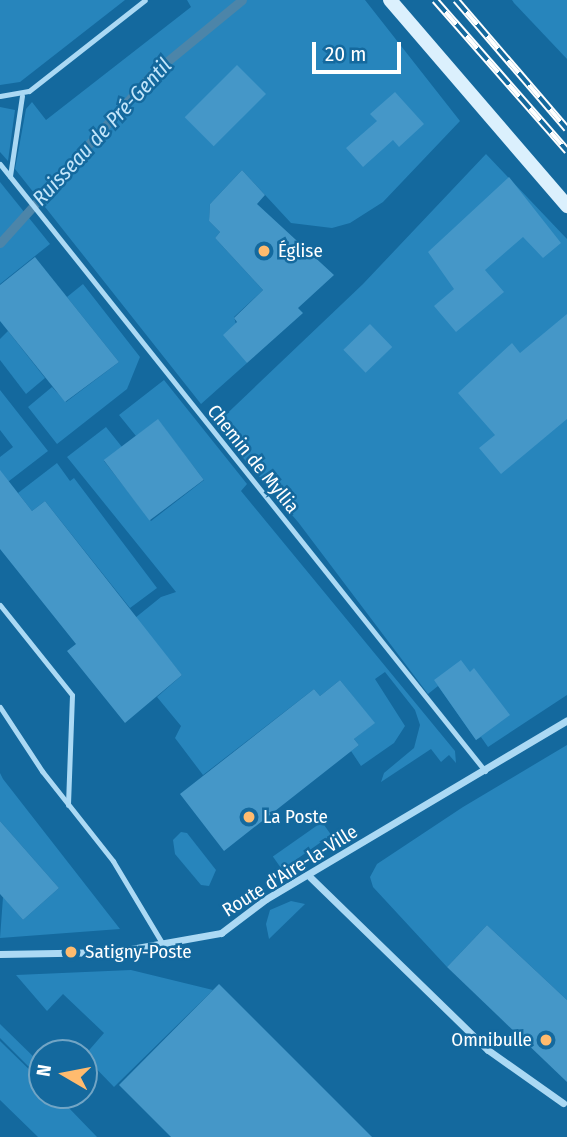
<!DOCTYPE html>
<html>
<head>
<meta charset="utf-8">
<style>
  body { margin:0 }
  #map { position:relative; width:567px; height:1137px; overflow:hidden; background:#14699e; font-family:"Fira Sans Condensed",sans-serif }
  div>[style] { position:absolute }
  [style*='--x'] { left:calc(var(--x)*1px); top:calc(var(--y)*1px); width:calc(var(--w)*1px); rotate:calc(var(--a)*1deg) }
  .green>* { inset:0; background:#2785bc; transform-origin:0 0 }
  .stream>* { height:9px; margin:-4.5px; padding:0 4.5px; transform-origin:4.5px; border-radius:4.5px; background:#4c85a9 }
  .building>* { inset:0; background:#4597c8; transform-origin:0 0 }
  .lane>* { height:5px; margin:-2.5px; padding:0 2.5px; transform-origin:2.5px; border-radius:2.5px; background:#abd9f4 }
  .street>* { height:7px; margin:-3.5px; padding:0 3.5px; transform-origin:3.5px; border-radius:3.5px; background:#abd9f4 }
  .secondary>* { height:14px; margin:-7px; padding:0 7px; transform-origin:7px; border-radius:7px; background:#dbf0fd }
  .rail>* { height:8px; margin-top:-4px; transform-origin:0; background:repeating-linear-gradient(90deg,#14699e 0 16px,#fff 0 32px); box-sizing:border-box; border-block:2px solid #fff }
  .dots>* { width:19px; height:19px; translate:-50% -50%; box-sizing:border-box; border:4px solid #14699e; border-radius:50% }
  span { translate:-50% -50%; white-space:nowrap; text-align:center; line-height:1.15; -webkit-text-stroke:5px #14699e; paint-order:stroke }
  .poi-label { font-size:19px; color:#fff }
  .left { translate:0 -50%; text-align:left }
  .right { translate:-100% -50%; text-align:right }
  .street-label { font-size:19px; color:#fff }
  .water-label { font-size:21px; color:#c3e6fb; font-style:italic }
  .north { position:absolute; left:28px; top:1039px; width:70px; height:70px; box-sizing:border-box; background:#14699e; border:2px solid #72a5c5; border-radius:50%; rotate:280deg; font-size:19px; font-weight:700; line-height:28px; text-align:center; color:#fff }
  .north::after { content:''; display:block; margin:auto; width:24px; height:32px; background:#ffbb6e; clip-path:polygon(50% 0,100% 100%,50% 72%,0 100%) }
  .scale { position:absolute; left:312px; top:42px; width:89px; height:32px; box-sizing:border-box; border:4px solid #fff; border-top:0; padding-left:9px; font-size:21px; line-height:24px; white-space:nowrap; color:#fff; -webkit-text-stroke:5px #14699e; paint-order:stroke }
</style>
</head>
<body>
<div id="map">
  <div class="green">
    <div style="clip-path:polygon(0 0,125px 0,20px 82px,0 85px)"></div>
    <div style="clip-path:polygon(187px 0,365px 0,460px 121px,383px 202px,350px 223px,332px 228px,291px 223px,242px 170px,210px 204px,209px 221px,220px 232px,215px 238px,263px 290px,234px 317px,247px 363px,201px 404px,15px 169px,26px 109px,32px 102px,46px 120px,191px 7px)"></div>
    <div style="clip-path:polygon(512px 0,567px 0,567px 59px,514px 3px)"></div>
    <div style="clip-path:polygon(0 107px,15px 110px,8px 161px,0 152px)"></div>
    <div style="clip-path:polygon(486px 154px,567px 239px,567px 695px,488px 747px,481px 737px,476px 740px,438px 686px,428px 694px,298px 522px,215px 425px,363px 284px)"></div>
    <div style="clip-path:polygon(0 182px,50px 244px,0 284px)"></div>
    <div style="clip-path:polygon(83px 284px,140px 357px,127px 389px,57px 444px,28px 407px,52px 387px,66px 402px,119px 362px,67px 297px)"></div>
    <div style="clip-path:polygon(8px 331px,45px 378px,26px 394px,0 360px,0 339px)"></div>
    <div style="clip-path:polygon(164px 380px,247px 484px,241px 491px,455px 751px,456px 763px,449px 755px,441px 762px,431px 749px,381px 782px,384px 773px,414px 748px,420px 725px,415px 710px,385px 672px,375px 679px,405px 726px,394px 743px,361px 766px,351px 751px,359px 745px,354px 739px,374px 723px,340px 680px,320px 696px,314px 689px,203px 775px,175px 738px,181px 726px,157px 697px,182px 675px,135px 618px,161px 597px,176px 592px,67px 457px,106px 427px,122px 447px,104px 461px,151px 521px,204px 480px,158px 420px,136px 436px,119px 415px)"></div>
    <div style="clip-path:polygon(0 390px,48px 451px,0 488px,0 457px,13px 447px,0 430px)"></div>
    <div style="clip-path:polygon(57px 463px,70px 481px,74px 478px,157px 588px,130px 608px,45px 501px,32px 511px,18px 493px)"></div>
    <div style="clip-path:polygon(567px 745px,567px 1000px,487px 925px,447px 967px,373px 887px,370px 877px,377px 864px,463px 807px)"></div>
    <div style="clip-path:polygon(0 773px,3px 779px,120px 929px,0 938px,3px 897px,23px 920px,59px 888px,0 821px)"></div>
    <div style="left:322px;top:822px;width:16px;height:60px;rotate:55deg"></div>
    <div style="clip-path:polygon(181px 832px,187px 833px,216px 870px,209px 886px,201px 885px,175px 854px,173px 840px)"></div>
    <div style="clip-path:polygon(291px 901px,305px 904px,269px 939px,266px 924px,270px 910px)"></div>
    <div style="clip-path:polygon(131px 970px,213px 990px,114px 1087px,84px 1056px,104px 1033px,63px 994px,47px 1011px,16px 975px)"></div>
    <div style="clip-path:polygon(0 1024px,42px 1065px,42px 1080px,0 1038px)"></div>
    <div style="clip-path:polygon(0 1041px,42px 1082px,42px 1095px,76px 1098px,67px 1106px,97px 1137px,38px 1137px,0 1100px)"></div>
  </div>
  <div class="stream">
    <div style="--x:0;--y:243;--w:229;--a:-48"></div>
    <div style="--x:153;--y:73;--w:115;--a:-39.4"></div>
  </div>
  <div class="building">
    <div style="left:237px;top:65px;width:41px;height:74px;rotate:45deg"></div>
    <div style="clip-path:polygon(395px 92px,424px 124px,399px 147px,393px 140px,363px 167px,346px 148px,377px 121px,370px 114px)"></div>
    <div style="clip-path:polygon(242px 170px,265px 195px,257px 204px,334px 275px,298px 308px,303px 313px,247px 363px,223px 335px,237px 322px,234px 318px,263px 290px,215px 238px,220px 232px,209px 221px,210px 204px)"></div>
    <div style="clip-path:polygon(509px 177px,561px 243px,543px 258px,523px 237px,485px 270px,504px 292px,456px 332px,434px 306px,454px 289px,428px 252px)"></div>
    <div style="clip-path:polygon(35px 257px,119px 362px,65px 402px,0 321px,0 285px)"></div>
    <div style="clip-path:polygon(567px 314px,567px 419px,501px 474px,479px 448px,495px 435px,458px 393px,512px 343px,520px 353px)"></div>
    <div style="left:370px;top:324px;width:32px;height:37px;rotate:46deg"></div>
    <div style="left:158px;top:419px;width:76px;height:68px;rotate:53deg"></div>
    <div style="clip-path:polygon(0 470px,32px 511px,45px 501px,182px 675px,125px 723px,67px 651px,76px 644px,0 549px)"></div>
    <div style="clip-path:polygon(461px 660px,470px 672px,474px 668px,510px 715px,476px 740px,434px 680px)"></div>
    <div style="clip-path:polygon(340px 680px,375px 723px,354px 739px,359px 745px,224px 851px,180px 794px,314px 689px,320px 696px)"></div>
    <div style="clip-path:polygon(0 821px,59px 888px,23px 920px,0 894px)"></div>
    <div style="clip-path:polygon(487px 925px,567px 1000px,567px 1082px,447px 967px)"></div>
    <div style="clip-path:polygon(219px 984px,372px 1137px,171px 1137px,119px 1085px)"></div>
  </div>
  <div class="lane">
    <div style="--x:0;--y:96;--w:29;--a:-10"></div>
    <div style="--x:29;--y:91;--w:147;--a:-38.1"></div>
    <div style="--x:0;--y:164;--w:777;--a:51.37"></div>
    <div style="--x:10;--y:176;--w:81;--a:-81.5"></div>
    <div style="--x:0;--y:605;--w:115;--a:51.3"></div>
    <div style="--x:72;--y:695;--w:110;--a:92.1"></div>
    <div style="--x:0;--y:707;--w:77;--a:56.7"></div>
    <div style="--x:42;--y:771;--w:115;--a:51.7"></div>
    <div style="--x:113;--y:861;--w:96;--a:59.1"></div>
  </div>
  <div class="street">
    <div style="--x:310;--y:877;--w:248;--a:44.2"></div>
    <div style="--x:488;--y:1050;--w:92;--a:35.2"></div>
    <div style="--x:0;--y:954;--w:114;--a:-1"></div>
    <div style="--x:114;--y:952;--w:109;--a:-10.1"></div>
    <div style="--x:221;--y:933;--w:56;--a:-37.1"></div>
    <div style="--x:266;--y:899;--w:350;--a:-30.7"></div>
  </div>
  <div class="secondary">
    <div style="--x:390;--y:0;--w:272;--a:49.3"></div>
  </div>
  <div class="rail">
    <div style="--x:435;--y:0;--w:201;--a:48.8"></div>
    <div style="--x:456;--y:0;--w:170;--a:49.3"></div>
  </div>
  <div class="dots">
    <div style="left:264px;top:251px;background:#ffbb6e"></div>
    <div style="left:249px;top:817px;background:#ffbb6e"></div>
    <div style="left:71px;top:952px;background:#ffbb6e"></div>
    <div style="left:546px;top:1040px;background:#ffbb6e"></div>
  </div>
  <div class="poi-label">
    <span class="left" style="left:278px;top:251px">Église</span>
    <span class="left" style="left:263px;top:817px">La Poste</span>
    <span class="left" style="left:85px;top:952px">Satigny-Poste</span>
    <span class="right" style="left:532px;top:1040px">Omnibulle</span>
  </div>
  <div class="street-label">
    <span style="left:253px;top:459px;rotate:51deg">Chemin de Myllia</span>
    <span style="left:290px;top:871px;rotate:-32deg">Route d'Aire-la-Ville</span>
  </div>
  <div class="water-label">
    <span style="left:102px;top:132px;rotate:-47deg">Ruisseau de Pré-Gentil</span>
  </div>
  <div class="north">N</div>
  <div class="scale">20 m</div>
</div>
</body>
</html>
